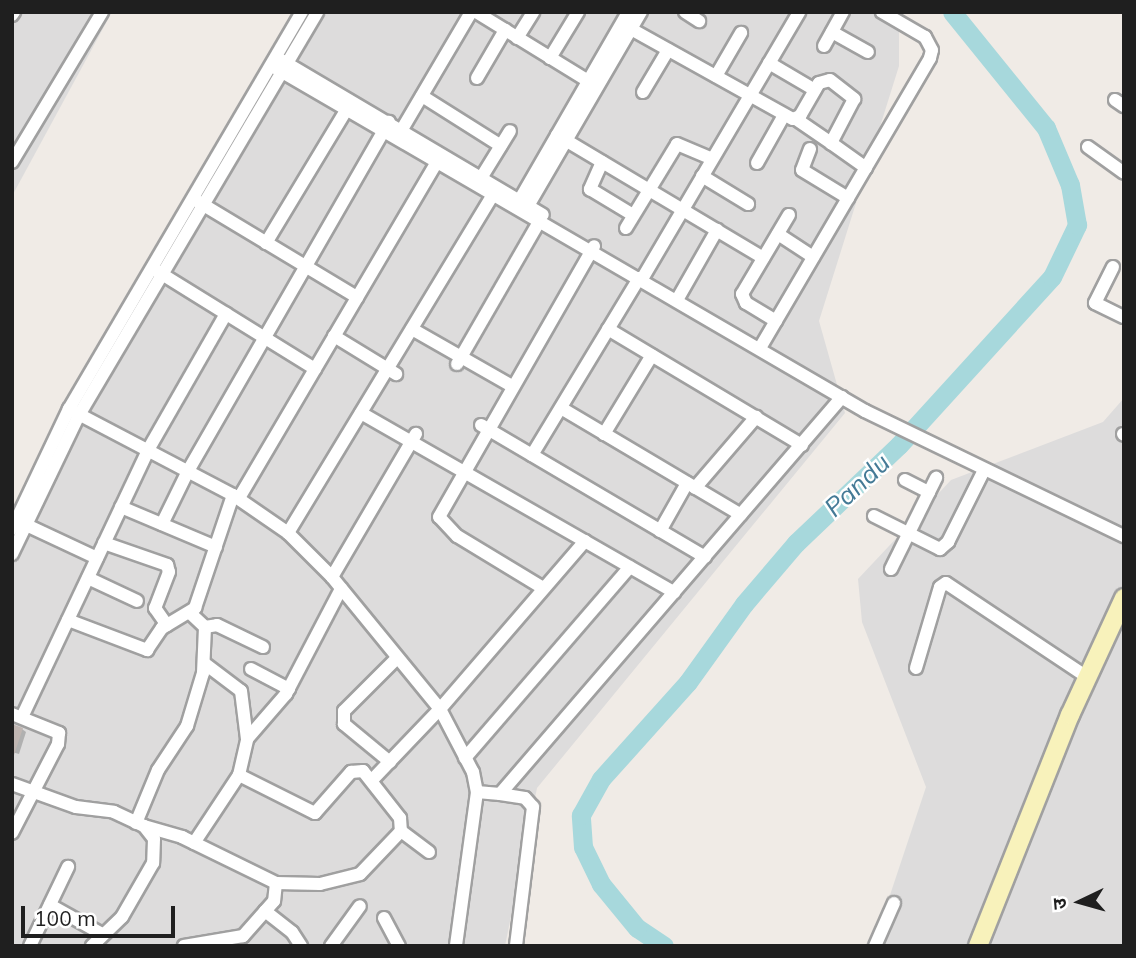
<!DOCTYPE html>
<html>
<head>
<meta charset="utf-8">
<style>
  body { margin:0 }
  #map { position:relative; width:1136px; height:958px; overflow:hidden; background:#f0ebe6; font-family:Mulish,"Noto Sans Devanagari",sans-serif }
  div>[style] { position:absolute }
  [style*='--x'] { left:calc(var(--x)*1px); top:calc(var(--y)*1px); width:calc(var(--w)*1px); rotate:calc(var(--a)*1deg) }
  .residential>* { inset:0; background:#dddcdc }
  .shadow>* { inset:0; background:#0003 }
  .river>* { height:19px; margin:-9.5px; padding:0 9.5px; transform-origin:9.5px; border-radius:9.5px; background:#a7d8dc }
  .building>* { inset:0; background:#c0b6b2 }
  .roads { filter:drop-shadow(2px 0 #a0a0a0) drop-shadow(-2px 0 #a0a0a0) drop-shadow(0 2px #a0a0a0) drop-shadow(0 -2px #a0a0a0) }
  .street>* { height:12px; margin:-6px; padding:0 6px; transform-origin:6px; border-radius:6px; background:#fff }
  .secondary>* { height:18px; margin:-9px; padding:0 9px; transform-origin:9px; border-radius:9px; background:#f8f2bb }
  span { translate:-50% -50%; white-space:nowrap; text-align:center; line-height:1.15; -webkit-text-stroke:5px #fff; paint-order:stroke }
  .water-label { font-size:26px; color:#447a96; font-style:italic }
  .frame { position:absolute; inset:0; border:14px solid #1f1f1f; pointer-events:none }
  .north { position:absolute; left:1045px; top:867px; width:70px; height:70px; -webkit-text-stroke:5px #fff; paint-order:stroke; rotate:265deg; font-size:19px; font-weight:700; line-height:28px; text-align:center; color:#1f1f1f }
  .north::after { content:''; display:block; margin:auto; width:24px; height:32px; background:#1f1f1f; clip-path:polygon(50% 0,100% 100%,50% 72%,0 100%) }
  .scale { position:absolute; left:21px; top:906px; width:154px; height:32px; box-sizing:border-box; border:4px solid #1f1f1f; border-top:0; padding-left:9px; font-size:21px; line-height:24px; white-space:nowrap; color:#1f1f1f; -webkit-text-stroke:5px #fff; paint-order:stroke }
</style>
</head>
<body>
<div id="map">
  <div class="residential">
    <div style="clip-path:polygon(12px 12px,112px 12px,12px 196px)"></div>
    <div style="clip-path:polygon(313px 12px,899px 12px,899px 66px,819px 321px,845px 413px,537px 788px,505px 946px,12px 946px,12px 535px)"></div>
    <div style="clip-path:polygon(1124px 398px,1124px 946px,873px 946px,926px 787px,862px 622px,858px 579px,951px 480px,1103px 422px)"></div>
  </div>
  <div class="shadow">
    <div style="clip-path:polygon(22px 729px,26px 732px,19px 754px,12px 752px)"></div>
  </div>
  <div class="river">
    <div style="--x:664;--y:946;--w:32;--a:-146"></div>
    <div style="--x:637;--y:928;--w:57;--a:-129.3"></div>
    <div style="--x:601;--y:884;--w:41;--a:-115.9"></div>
    <div style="--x:583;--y:847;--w:32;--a:-94"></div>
    <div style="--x:581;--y:815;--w:41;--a:-60.9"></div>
    <div style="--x:601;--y:779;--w:130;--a:-48.1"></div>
    <div style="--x:688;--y:682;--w:96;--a:-54.3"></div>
    <div style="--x:744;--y:604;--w:80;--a:-49.6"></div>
    <div style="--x:796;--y:543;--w:142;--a:-43.6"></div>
    <div style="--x:899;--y:445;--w:227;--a:-47.7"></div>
    <div style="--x:1052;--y:277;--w:58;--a:-64.3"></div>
    <div style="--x:1077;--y:225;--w:41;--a:-99.9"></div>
    <div style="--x:1070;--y:185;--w:62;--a:-112.8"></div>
    <div style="--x:1046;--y:128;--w:149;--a:-129"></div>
  </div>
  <div class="building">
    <div style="clip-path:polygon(12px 724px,23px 728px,14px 755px,12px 755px)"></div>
  </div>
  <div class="roads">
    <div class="street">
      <div style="--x:476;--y:12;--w:132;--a:31.6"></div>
      <div style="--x:685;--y:12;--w:17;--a:33"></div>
      <div style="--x:12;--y:15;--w:4;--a:-56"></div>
      <div style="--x:631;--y:29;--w:185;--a:29.1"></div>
      <div style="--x:793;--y:119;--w:8;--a:-23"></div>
      <div style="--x:800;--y:116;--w:38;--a:-60"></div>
      <div style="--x:819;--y:83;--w:11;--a:-15"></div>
      <div style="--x:830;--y:80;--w:31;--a:38"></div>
      <div style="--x:854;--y:99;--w:50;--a:117.6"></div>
      <div style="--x:831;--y:143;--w:43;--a:35.5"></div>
      <div style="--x:832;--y:32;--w:41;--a:29.1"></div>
      <div style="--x:517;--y:38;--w:31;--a:-58"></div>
      <div style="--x:824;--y:46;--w:39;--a:-61"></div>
      <div style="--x:550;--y:58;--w:54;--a:-58.7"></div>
      <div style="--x:281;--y:60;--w:304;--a:30.6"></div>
      <div style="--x:769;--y:63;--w:53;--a:30.4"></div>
      <div style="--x:272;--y:66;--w:686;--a:30.19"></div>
      <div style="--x:865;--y:411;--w:288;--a:25.8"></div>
      <div style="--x:716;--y:76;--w:50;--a:-59.8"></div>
      <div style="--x:477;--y:78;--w:56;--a:-59.7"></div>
      <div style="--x:643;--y:92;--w:49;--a:-59.2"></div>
      <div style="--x:422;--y:96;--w:93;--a:32.3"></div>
      <div style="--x:1115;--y:100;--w:11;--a:34"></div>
      <div style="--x:796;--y:119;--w:42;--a:34.4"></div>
      <div style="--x:401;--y:131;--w:138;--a:-59.5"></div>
      <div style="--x:557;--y:135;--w:240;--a:30.8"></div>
      <div style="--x:1088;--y:147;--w:44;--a:35.8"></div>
      <div style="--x:810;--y:149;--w:22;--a:111"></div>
      <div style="--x:802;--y:170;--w:54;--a:31.3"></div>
      <div style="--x:12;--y:162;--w:175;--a:-59"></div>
      <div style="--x:602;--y:162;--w:30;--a:114"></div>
      <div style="--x:590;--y:189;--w:50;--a:31.2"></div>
      <div style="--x:757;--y:163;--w:55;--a:-60.6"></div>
      <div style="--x:702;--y:176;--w:54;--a:31.3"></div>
      <div style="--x:481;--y:178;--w:55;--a:-58.3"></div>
      <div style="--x:197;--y:201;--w:187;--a:31"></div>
      <div style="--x:519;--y:201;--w:218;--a:-60"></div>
      <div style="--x:528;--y:206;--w:225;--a:-59.8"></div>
      <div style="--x:626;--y:228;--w:98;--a:-58.7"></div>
      <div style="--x:677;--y:144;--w:38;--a:23"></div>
      <div style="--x:778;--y:234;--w:42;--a:33.3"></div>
      <div style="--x:266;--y:243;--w:162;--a:-58.9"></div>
      <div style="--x:1113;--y:267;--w:40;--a:116.6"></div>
      <div style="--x:1095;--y:303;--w:32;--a:26"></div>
      <div style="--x:157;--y:271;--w:186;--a:31.8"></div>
      <div style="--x:642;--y:279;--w:310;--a:-59.5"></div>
      <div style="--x:677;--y:300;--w:81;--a:-60.3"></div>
      <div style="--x:776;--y:321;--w:35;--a:-149"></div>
      <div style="--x:746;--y:303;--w:10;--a:-114"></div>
      <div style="--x:742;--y:294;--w:92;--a:-59.3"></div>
      <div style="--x:412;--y:329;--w:115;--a:29.7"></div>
      <div style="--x:608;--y:329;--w:226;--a:30.9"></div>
      <div style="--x:334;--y:336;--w:73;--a:31.5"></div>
      <div style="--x:760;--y:348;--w:336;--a:-59.6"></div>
      <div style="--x:930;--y:58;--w:8;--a:-76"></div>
      <div style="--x:932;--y:50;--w:15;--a:-118"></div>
      <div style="--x:925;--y:37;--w:50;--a:-149.8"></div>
      <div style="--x:457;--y:364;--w:164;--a:-60"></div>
      <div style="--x:561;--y:408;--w:209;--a:30.7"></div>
      <div style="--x:69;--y:409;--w:185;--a:27.7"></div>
      <div style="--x:233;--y:495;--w:67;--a:34.6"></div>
      <div style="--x:288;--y:533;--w:62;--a:45"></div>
      <div style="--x:332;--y:577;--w:171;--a:50.7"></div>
      <div style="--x:440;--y:709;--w:71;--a:62.4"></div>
      <div style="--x:473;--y:772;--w:20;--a:79"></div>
      <div style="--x:477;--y:792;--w:155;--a:97.8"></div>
      <div style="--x:361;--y:413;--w:361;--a:29.8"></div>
      <div style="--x:481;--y:425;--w:260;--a:30.5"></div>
      <div style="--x:604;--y:434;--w:92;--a:-58.7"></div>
      <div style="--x:1123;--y:434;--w:1;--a:45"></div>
      <div style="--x:532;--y:455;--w:207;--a:-58.8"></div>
      <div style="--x:905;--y:480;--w:27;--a:27"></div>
      <div style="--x:695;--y:488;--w:94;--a:-49.3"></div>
      <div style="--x:239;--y:498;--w:394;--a:-59.5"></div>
      <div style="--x:121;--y:507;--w:103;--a:22.8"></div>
      <div style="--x:874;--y:516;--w:74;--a:26.6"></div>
      <div style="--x:940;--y:549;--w:11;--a:-41"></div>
      <div style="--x:948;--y:542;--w:80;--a:-63.4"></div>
      <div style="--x:20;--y:522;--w:85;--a:25.1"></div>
      <div style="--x:162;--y:524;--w:59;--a:-63.9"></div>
      <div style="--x:188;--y:471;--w:403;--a:-60.1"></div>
      <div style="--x:12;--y:529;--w:133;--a:-64.6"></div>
      <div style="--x:69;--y:409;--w:460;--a:-59.6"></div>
      <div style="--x:660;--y:531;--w:55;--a:-60.6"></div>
      <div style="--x:288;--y:533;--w:400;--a:-58.8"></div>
      <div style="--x:104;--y:543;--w:67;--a:19.2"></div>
      <div style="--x:167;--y:565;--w:7;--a:74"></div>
      <div style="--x:169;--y:572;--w:39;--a:111"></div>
      <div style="--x:155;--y:608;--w:21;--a:55"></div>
      <div style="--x:12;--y:554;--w:154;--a:-64.3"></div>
      <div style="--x:79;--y:415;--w:468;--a:-59.4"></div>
      <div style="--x:891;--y:569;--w:102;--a:-63.7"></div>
      <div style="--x:332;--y:577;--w:166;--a:-59.6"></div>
      <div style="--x:88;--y:578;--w:54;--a:25.1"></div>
      <div style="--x:543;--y:588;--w:100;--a:-148.8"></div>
      <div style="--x:457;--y:536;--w:26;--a:-133"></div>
      <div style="--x:439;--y:517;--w:312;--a:-60.2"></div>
      <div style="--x:68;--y:620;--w:85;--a:20.8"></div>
      <div style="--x:147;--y:650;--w:27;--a:-56"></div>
      <div style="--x:162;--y:628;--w:39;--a:-31"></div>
      <div style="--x:195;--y:608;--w:119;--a:-71.4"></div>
      <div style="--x:205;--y:627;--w:12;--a:-9"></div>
      <div style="--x:217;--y:625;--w:51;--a:25.6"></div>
      <div style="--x:204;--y:663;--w:46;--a:37.1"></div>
      <div style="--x:241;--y:691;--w:48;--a:82.9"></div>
      <div style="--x:916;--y:668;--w:84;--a:-73.5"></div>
      <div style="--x:940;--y:587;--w:7;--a:-34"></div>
      <div style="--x:946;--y:583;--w:169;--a:33.7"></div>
      <div style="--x:251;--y:669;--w:43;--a:27.8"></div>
      <div style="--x:12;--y:714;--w:51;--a:22"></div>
      <div style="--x:59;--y:733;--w:11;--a:95"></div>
      <div style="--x:58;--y:744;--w:100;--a:117.3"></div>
      <div style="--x:22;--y:717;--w:295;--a:-64.7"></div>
      <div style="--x:148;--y:450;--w:157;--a:-60.2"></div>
      <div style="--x:465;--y:758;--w:252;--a:-49.2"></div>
      <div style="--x:390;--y:762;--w:60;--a:-140.4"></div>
      <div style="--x:344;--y:724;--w:13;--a:-90"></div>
      <div style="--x:344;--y:711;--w:75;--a:-45"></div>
      <div style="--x:239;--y:775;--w:85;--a:26.6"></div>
      <div style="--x:315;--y:813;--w:55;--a:-48.7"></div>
      <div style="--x:351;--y:772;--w:12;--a:-5"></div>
      <div style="--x:363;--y:771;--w:60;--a:51.8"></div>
      <div style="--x:400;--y:818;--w:13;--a:86"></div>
      <div style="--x:373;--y:779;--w:97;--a:-46.3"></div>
      <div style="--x:440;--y:709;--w:222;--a:-49.2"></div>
      <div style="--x:12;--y:784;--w:68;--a:19.8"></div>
      <div style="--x:76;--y:807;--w:38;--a:7"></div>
      <div style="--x:114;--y:812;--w:33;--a:25"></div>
      <div style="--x:144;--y:826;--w:16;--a:52"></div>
      <div style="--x:154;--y:839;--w:24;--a:92"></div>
      <div style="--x:153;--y:863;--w:62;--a:119.9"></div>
      <div style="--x:122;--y:917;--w:42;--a:136"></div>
      <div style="--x:477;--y:792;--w:23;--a:5"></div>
      <div style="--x:500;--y:794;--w:524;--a:-49.26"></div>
      <div style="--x:500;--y:794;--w:25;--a:9"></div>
      <div style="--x:525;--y:798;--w:12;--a:48"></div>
      <div style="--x:533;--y:807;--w:140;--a:97"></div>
      <div style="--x:136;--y:823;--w:57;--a:-67.5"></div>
      <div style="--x:158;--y:770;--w:53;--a:-56.6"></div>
      <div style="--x:187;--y:726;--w:55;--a:-73.2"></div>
      <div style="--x:203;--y:673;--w:46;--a:-87.5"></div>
      <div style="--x:205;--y:627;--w:21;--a:-137"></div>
      <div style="--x:144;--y:826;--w:40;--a:16"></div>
      <div style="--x:182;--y:837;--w:105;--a:26.1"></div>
      <div style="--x:276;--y:883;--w:18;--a:96"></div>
      <div style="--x:274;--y:901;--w:47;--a:131.5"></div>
      <div style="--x:243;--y:936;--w:60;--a:170.4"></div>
      <div style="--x:194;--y:843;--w:82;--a:-56.5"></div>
      <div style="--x:239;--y:775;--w:37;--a:-77"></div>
      <div style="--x:247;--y:739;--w:60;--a:-49.1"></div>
      <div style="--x:286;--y:694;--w:119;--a:-62.4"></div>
      <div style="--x:276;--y:883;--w:44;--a:1.3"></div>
      <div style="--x:320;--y:884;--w:41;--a:-14"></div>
      <div style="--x:360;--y:874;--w:59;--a:-46.4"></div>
      <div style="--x:401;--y:831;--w:35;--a:37"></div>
      <div style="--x:50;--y:905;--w:60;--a:29.1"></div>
      <div style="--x:265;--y:911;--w:34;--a:38"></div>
      <div style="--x:292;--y:932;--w:17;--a:57"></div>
      <div style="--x:384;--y:918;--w:32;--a:62"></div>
      <div style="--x:30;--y:946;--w:88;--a:-64.3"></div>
      <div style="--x:331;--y:946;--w:49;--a:-54.1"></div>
      <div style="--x:875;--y:946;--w:47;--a:-66.2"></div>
    </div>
    <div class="secondary">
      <div style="--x:978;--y:946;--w:249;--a:-68.3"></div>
      <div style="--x:1070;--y:715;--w:129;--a:-65.2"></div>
    </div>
  </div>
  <div class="water-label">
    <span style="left:857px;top:485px;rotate:-43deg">Pandu</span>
  </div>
  <div class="frame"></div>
  <div class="north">उ</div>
  <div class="scale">100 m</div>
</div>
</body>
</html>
